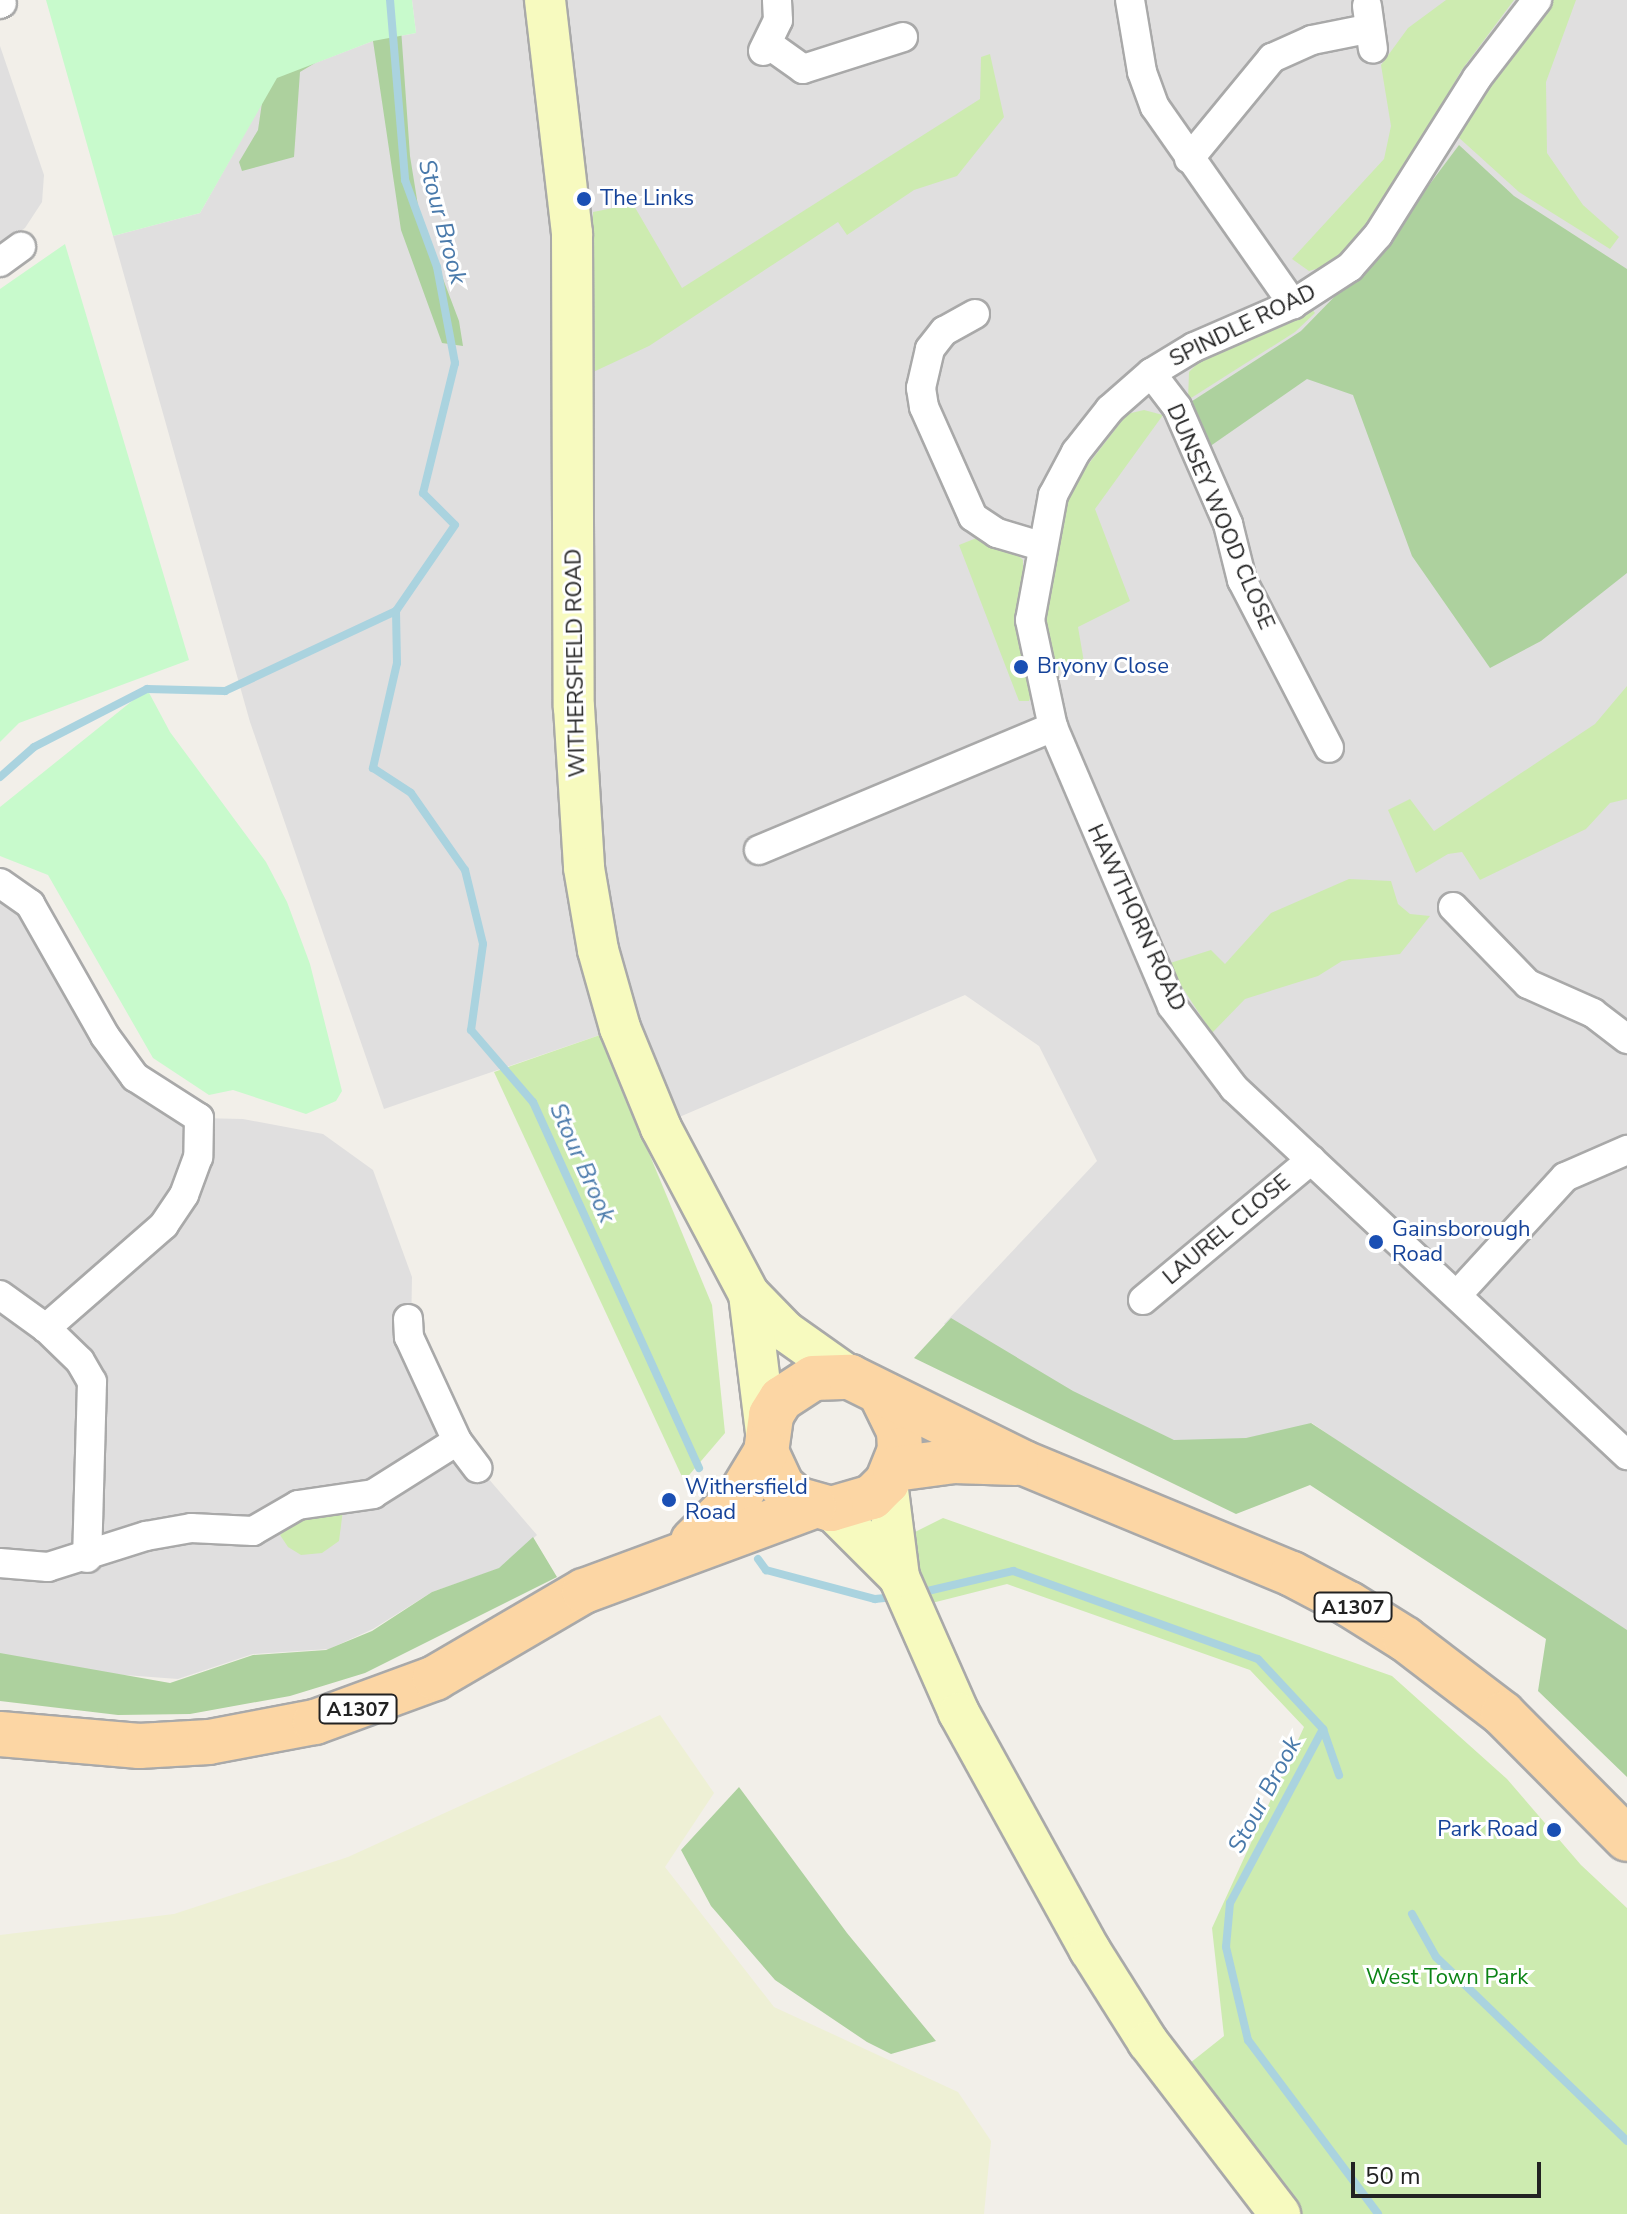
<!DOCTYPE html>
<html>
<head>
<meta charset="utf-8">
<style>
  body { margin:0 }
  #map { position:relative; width:1627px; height:2214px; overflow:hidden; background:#f2efe9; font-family:"Nunito Sans",sans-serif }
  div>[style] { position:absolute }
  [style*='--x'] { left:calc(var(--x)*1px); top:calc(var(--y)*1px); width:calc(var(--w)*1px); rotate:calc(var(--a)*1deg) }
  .residential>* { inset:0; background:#e0dfdf }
  .farmland>* { inset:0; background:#eef0d5 }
  .grass>* { inset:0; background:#cdebb0 }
  .forest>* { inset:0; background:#add19e }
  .park>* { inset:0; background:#c8facc }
  .stream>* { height:8px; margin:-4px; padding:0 4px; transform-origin:4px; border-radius:4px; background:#aad3df }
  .roads { filter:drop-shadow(2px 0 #a9a9a9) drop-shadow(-2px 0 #a9a9a9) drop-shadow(0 2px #a9a9a9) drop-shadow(0 -2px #a9a9a9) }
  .street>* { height:28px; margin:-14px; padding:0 14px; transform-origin:14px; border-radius:14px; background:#fff }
  .secondary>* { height:40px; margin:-20px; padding:0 20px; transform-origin:20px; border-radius:20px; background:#f7fabf }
  .primary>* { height:44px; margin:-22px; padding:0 22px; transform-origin:22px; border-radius:22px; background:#fcd6a4 }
  .dots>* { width:22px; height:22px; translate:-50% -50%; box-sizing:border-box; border:4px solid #fff; border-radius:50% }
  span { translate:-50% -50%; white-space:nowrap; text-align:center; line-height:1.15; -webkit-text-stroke:6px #fff; paint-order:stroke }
  .shield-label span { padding:2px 6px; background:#fff; border:2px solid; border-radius:6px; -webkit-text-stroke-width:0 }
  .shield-label { font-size:20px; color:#222; font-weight:700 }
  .transit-label { font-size:22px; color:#164399 }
  .left { translate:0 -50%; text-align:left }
  .right { translate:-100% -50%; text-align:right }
  .street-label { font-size:22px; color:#222 }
  .park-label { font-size:22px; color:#0c8416 }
  .water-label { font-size:24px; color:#4a7aab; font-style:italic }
  .scale { position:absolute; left:1351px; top:2162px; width:190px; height:36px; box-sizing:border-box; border:4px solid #222; border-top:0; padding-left:10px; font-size:24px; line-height:28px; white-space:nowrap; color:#222; -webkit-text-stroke:6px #fff; paint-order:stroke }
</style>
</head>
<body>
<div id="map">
  <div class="residential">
    <div style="clip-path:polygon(412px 0,1627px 0,1627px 1644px,1312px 1423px,1198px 1458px,944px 1324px,1097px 1161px,1039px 1046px,965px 995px,677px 1118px,620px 1028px,384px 1109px,250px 722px,113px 236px,200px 213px,276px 78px,373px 41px,416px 33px)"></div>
    <div style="clip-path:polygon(0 46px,44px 175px,42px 202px,25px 228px,0 246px)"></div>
    <div style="clip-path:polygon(0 883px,105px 1036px,199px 1118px,243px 1119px,323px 1134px,373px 1170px,412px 1277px,411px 1334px,456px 1441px,537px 1535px,501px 1568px,432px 1592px,373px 1629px,329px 1649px,253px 1654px,178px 1679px,84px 1672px,0 1654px)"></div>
  </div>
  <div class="farmland">
    <div style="clip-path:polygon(660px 1715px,714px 1793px,665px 1867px,774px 2007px,958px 2092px,991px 2141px,984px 2214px,0 2214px,0 1935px,174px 1914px,348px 1857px)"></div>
  </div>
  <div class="grass">
    <div style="clip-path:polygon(1446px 0,1514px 0,1461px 71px,1398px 183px,1358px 237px,1333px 264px,1309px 271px,1292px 259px,1384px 159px,1391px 126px,1381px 65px,1408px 28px)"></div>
    <div style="clip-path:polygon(1551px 0,1576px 0,1546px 82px,1547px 153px,1583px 205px,1619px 237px,1610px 249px,1519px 192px,1457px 136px,1525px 30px)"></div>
    <div style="clip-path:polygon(990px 54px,1004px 117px,957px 176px,914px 190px,847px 235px,838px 222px,649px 346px,591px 373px,593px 212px,633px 204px,682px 288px,980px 99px,981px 57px)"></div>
    <div style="clip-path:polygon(1312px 309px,1315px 313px,1295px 332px,1188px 400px,1189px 372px,1204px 357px)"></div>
    <div style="clip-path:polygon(1144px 410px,1163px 415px,1095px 509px,1130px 601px,1078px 627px,1084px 662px,1055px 671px,1039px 617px,1067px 492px,1127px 414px)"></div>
    <div style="clip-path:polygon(979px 537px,1011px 549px,1023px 560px,1024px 626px,1033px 689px,1029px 701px,1019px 701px,959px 545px)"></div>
    <div style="clip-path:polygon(1627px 686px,1627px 799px,1610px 803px,1586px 829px,1480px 880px,1462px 852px,1448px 854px,1416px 873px,1388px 810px,1410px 799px,1434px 831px,1595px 724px)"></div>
    <div style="clip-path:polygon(1349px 879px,1391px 881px,1398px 904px,1410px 914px,1430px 916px,1400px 954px,1342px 961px,1318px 976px,1245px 999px,1212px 1033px,1167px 964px,1211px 950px,1225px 964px,1271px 913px)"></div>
    <div style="clip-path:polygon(600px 1035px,712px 1305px,725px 1433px,684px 1481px,494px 1072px)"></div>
    <div style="clip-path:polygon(343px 1510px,339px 1541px,322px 1553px,301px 1555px,288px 1547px,280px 1535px,307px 1512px)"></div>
    <div style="clip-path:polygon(943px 1518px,1392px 1676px,1507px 1779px,1581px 1865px,1627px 1908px,1627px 2214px,1296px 2214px,1185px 2067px,1224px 2036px,1212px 1928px,1304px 1727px,1250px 1670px,1007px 1584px,924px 1605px,907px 1536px)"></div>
  </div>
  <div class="forest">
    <div style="clip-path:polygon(399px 0,410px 156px,420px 218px,459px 321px,463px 346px,442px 343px,401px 230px,373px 41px,347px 44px,300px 72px,294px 157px,242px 171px,239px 162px,258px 130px,265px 82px)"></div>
    <div style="clip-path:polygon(1459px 145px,1514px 196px,1627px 269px,1627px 573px,1541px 641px,1490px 668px,1412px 556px,1353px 395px,1307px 379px,1209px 447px,1186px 405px,1301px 331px,1382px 248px)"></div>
    <div style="clip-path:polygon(951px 1318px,1073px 1391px,1174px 1440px,1246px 1438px,1311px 1423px,1627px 1630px,1627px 1777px,1538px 1691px,1546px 1639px,1310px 1485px,1236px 1514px,914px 1358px)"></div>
    <div style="clip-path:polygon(533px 1537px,557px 1577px,365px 1673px,290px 1696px,190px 1714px,118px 1715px,0 1701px,0 1653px,170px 1683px,253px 1655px,326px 1650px,372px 1631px,432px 1592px,499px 1568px)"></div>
    <div style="clip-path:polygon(739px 1787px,847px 1933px,936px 2041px,891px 2054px,867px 2042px,775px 1980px,711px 1906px,681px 1850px)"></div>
  </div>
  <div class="park">
    <div style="clip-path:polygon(46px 0,412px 0,416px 33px,373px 41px,277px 78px,200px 213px,113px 236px)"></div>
    <div style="clip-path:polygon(65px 244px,189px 660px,19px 723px,0 742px,0 289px)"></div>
    <div style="clip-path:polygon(147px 689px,170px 732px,266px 862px,287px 902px,310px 964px,342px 1091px,336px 1101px,306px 1114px,233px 1090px,209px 1095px,153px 1058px,48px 875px,0 856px,0 807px)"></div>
  </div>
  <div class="stream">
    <div style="--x:390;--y:0;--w:181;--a:85.2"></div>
    <div style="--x:405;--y:180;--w:93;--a:69.8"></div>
    <div style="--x:437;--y:267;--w:98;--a:79.4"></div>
    <div style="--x:455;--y:363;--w:134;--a:103.8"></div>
    <div style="--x:423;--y:493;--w:45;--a:45"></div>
    <div style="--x:455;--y:525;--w:104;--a:124.5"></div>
    <div style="--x:396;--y:611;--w:52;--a:88.9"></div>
    <div style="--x:397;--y:663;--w:108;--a:102.9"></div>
    <div style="--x:373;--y:768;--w:45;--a:33.3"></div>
    <div style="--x:411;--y:793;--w:94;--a:55"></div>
    <div style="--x:465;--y:870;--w:76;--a:76.3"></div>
    <div style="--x:483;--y:944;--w:87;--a:97.9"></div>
    <div style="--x:471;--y:1030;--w:95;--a:49.3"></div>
    <div style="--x:533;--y:1102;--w:402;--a:65.6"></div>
    <div style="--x:0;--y:777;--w:45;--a:-41.4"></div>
    <div style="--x:34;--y:747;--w:127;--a:-27.2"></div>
    <div style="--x:147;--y:689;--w:78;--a:1.5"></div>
    <div style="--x:225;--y:691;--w:189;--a:-25.1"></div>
    <div style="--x:758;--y:1559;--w:14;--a:54"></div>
    <div style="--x:766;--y:1570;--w:113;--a:14.9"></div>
    <div style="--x:875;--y:1599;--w:18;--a:-6"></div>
    <div style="--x:919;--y:1593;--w:97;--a:-13.2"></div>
    <div style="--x:1013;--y:1571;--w:260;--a:19.8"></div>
    <div style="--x:1258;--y:1659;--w:96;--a:47.1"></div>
    <div style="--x:1323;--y:1729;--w:197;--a:118.1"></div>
    <div style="--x:1230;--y:1903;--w:44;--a:95.2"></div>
    <div style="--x:1226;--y:1947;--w:96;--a:76.7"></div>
    <div style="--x:1248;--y:2040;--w:217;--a:53.2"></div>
    <div style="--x:1323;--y:1729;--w:49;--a:70.8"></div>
    <div style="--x:1412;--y:1914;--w:49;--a:60.8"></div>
    <div style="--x:1436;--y:1957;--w:265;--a:43.9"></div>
  </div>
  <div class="roads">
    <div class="street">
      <div style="--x:1130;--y:0;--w:73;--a:80.5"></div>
      <div style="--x:1142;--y:72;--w:37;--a:70"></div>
      <div style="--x:1155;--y:107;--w:241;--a:55"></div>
      <div style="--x:1537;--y:0;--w:98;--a:127.6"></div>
      <div style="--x:1477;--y:78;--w:186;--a:122.2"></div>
      <div style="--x:1378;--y:235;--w:43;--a:131.2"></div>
      <div style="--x:1350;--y:267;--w:68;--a:147"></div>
      <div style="--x:1293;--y:304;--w:108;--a:156.5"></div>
      <div style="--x:1194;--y:347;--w:50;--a:148.8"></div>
      <div style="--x:1151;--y:373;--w:55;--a:138.7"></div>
      <div style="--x:1110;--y:409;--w:55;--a:128.3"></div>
      <div style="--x:1076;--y:452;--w:49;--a:118.1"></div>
      <div style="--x:1053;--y:495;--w:127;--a:100.4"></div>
      <div style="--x:1030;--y:620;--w:109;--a:77.9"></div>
      <div style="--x:1053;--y:727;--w:303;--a:66.9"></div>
      <div style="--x:1172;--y:1006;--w:103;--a:52.9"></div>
      <div style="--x:1234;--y:1088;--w:538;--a:43.04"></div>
      <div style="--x:0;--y:4;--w:2;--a:-27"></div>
      <div style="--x:1367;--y:6;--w:43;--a:82.1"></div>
      <div style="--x:768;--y:44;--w:43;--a:35.5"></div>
      <div style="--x:803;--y:69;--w:105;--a:-17.7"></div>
      <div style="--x:763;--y:51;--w:34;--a:-64"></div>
      <div style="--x:778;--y:20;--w:20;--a:-93"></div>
      <div style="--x:1189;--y:159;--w:131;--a:-50.6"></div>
      <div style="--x:1272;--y:58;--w:44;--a:-24.2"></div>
      <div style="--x:1312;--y:40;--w:56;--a:-11.3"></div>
      <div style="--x:0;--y:262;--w:26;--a:-36"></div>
      <div style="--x:975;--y:314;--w:35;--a:151"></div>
      <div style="--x:944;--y:331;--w:23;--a:128"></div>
      <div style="--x:930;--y:349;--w:40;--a:103"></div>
      <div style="--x:921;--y:388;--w:19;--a:81"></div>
      <div style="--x:924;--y:407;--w:120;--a:66"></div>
      <div style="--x:973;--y:517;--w:29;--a:34"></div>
      <div style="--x:997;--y:533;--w:46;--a:16.5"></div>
      <div style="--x:1151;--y:373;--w:43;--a:52.6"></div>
      <div style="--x:1177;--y:407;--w:128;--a:66.4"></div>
      <div style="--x:1228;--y:524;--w:58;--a:76"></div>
      <div style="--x:1242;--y:580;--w:189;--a:62.6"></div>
      <div style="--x:759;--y:850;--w:319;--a:-22.7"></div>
      <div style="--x:0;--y:883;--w:37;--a:35"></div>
      <div style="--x:30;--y:904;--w:152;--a:60.4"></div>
      <div style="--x:105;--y:1036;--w:51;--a:53.8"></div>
      <div style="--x:135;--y:1077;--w:76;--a:32.6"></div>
      <div style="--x:199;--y:1118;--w:39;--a:91"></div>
      <div style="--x:198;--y:1157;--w:40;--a:110.2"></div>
      <div style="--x:184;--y:1195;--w:36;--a:124"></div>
      <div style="--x:164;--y:1225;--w:157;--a:138.9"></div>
      <div style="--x:1453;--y:907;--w:107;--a:45.8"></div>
      <div style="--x:1528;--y:984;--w:71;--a:24"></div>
      <div style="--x:1593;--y:1013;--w:43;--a:37.4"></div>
      <div style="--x:0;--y:1295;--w:57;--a:35.7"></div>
      <div style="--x:46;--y:1328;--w:47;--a:44.1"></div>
      <div style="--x:80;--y:1361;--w:24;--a:60"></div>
      <div style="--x:92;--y:1382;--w:176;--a:91.6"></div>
      <div style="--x:1457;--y:1295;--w:160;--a:-47.5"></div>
      <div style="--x:1565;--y:1177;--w:68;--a:-23.5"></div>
      <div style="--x:1143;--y:1300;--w:219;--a:-39.8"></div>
      <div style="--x:408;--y:1319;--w:18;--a:87"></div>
      <div style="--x:409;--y:1337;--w:115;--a:65.2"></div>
      <div style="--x:0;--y:1563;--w:48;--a:4.8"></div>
      <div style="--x:48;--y:1567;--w:103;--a:-17.6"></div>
      <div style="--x:146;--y:1536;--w:46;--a:-10.1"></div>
      <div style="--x:191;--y:1528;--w:62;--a:2.8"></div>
      <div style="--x:253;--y:1531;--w:52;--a:-30"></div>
      <div style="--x:298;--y:1505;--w:76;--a:-8.3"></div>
      <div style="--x:373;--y:1494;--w:99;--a:-32.2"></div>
      <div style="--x:457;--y:1441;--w:34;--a:53"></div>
    </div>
    <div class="secondary">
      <div style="--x:545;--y:0;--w:235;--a:83.4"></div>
      <div style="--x:572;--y:233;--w:474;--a:89.8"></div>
      <div style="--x:574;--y:707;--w:161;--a:86.4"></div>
      <div style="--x:584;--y:868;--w:83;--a:80.3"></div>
      <div style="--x:598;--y:950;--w:81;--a:74.2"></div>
      <div style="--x:620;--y:1028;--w:108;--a:67.7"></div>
      <div style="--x:661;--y:1128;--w:188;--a:62.1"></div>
      <div style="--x:749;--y:1294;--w:52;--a:45.8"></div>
      <div style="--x:785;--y:1331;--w:80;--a:35.3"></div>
      <div style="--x:749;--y:1294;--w:140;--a:83"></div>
      <div style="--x:887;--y:1482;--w:96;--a:82.8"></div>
      <div style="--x:899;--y:1577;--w:149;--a:66.2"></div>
      <div style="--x:959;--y:1713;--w:271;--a:61.1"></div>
      <div style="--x:1090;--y:1950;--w:109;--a:57.8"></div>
      <div style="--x:1148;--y:2042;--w:217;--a:52.5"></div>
      <div style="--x:831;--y:1509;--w:96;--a:45"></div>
    </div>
    <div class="primary">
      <div style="--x:882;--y:1396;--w:39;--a:64"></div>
      <div style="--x:899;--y:1431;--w:19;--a:87"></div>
      <div style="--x:900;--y:1450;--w:35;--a:112"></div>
      <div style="--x:887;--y:1482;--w:21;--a:135"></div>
      <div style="--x:872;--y:1497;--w:43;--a:163.7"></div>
      <div style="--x:831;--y:1509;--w:35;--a:-164"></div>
      <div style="--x:797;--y:1499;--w:20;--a:-139"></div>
      <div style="--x:782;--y:1486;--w:38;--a:-115"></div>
      <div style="--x:766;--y:1452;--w:37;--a:-82"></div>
      <div style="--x:771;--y:1415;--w:19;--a:-58"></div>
      <div style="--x:781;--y:1399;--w:38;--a:-33"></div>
      <div style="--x:813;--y:1378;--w:37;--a:-2"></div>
      <div style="--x:850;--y:1377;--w:194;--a:26.3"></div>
      <div style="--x:1024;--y:1463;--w:290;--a:22.5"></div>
      <div style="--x:1292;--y:1574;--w:64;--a:27.8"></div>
      <div style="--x:1349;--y:1604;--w:66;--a:32"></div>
      <div style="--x:1405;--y:1639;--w:123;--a:37.4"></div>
      <div style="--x:1503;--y:1714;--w:176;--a:45.2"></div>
      <div style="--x:895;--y:1469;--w:60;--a:-7.7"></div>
      <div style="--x:954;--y:1461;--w:62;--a:1.8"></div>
      <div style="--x:693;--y:1541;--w:66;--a:-44.4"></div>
      <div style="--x:740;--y:1495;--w:50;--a:-58.8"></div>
      <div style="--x:0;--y:1734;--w:140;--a:4.9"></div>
      <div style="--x:139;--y:1746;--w:70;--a:-3.3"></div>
      <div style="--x:209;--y:1742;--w:108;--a:-10.7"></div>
      <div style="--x:315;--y:1722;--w:128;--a:-20.1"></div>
      <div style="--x:435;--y:1678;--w:173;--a:-30.3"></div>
      <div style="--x:584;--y:1591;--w:245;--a:-20.3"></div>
    </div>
  </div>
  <div class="dots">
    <div style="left:584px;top:199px;background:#1a4fb4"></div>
    <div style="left:1021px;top:667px;background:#1a4fb4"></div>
    <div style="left:1376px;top:1242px;background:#1a4fb4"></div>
    <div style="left:669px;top:1500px;background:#1a4fb4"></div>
    <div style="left:1554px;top:1830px;background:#1a4fb4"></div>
  </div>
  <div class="shield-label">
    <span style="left:1353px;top:1607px">A1307</span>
    <span style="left:358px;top:1709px">A1307</span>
  </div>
  <div class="transit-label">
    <span class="left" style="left:600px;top:199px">The Links</span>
    <span class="left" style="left:1037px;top:667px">Bryony Close</span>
    <span class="left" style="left:1392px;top:1242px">Gainsborough<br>Road</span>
    <span class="left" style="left:685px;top:1500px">Withersfield<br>Road</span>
    <span class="right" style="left:1538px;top:1830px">Park Road</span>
  </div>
  <div class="street-label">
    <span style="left:1243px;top:326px;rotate:-26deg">SPINDLE ROAD</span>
    <span style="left:1220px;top:517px;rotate:67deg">DUNSEY WOOD CLOSE</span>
    <span style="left:576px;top:663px;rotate:-91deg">WITHERSFIELD ROAD</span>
    <span style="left:1136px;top:918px;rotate:65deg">HAWTHORN ROAD</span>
    <span style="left:1227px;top:1230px;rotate:-40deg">LAUREL CLOSE</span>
  </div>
  <div class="park-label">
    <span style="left:1447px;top:1978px">West Town Park</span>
  </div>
  <div class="water-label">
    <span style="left:442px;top:222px;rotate:75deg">Stour Brook</span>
    <span style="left:582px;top:1163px;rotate:66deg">Stour Brook</span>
    <span style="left:1265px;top:1795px;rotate:-62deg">Stour Brook</span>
  </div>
  <div class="scale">50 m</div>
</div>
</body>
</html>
